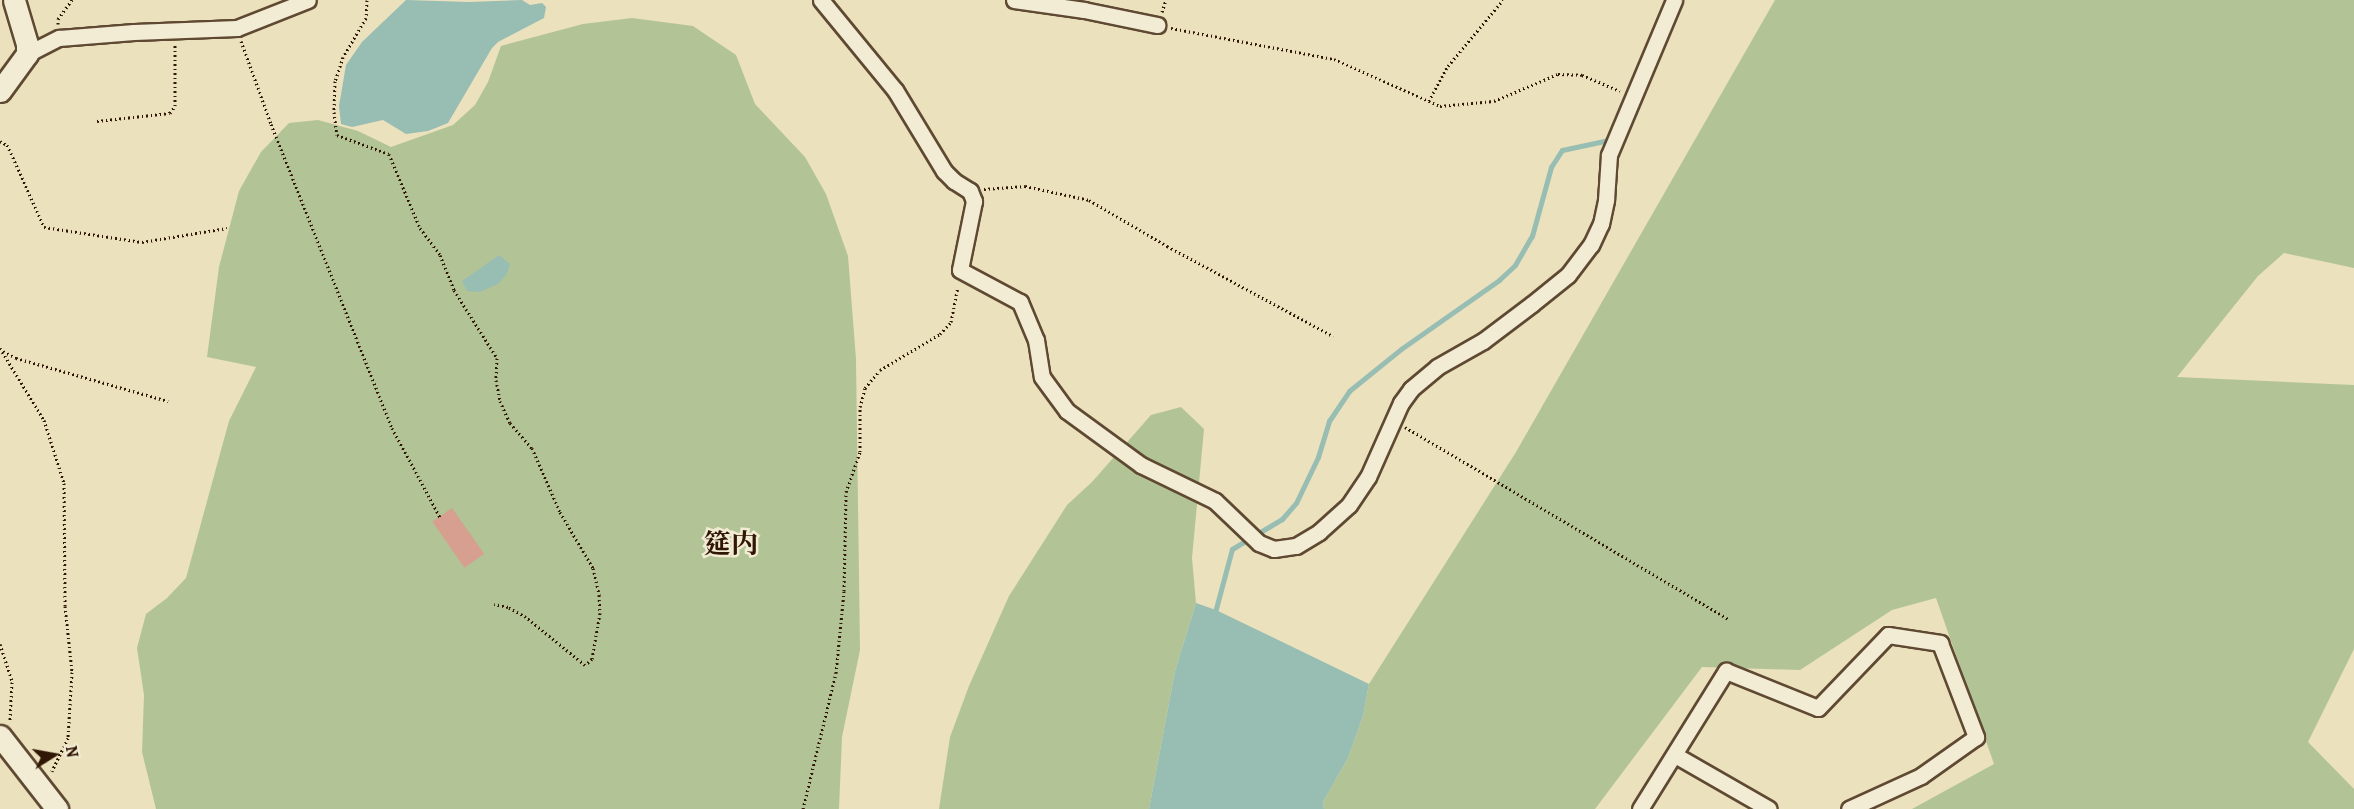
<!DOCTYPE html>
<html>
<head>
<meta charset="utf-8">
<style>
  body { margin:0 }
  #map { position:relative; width:2354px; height:809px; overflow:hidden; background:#ebe1bd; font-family:Alegreya,"Noto Serif JP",serif }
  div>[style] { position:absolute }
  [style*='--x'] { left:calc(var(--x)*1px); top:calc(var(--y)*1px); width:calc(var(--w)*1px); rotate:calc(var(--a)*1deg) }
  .green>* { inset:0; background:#b2c495 }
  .water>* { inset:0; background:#98bdb3 }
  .stream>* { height:5px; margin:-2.5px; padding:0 2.5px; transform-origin:2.5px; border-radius:2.5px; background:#98bdb3 }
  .building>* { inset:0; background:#d69f8f; transform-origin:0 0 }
  .path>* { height:3px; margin-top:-1.5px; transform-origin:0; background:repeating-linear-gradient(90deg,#301604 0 1.5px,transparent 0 4.5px) }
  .roads { filter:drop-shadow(2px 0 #5f4932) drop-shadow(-2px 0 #5f4932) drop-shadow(0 2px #5f4932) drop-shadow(0 -2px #5f4932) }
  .minor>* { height:15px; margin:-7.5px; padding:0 7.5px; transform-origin:7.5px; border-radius:7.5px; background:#f2ecd4 }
  .secondary>* { height:21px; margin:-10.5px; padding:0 10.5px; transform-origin:10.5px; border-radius:10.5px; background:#f2ecd4 }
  span { translate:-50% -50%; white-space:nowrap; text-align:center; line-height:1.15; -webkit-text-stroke:5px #f2ecd4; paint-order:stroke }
  .quarter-label { font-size:27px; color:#301604; font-weight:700 }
  .north { position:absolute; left:24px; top:725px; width:60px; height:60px; -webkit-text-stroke:4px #f2ecd4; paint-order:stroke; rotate:79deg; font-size:16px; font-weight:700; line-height:24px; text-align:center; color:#301604 }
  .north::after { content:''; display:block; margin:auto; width:21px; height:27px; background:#301604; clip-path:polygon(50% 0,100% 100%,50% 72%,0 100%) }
</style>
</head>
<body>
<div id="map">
  <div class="green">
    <div style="clip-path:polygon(1775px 0,2354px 0,2354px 268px,2284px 253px,2258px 276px,2177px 377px,2354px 385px,2354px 649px,2308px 742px,2354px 789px,2354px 809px,1912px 809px,1994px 764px,1936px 598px,1892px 610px,1800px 670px,1702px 667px,1595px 809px,1324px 809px,1323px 802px,1348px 758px,1363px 716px,1369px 684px,1516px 452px)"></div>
    <div style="clip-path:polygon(632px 18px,693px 26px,736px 55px,755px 104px,805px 157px,826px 194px,848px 256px,856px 359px,860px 650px,842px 737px,839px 809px,156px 809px,142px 752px,144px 695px,137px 648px,146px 614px,167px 598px,186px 578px,229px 421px,256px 367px,207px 357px,219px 267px,239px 191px,261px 152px,289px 123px,318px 120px,358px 131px,391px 147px,453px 125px,475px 105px,488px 82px,501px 46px,583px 24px)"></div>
    <div style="clip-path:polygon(1181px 407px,1204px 429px,1192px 558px,1196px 603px,1175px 671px,1149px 809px,939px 809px,950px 737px,969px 686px,1009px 596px,1067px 505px,1092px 482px,1151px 415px)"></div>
  </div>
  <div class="water">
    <div style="clip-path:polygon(406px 0,469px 2px,522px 0,530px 5px,542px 3px,546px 7px,544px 18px,498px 42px,492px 48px,448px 123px,428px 131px,406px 134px,383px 120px,352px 127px,341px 124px,339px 106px,346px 65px,362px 42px)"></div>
    <div style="clip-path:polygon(499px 255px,510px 264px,507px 274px,498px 284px,480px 292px,467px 291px,462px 281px)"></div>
    <div style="clip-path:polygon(1196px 603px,1216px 610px,1369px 684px,1363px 716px,1348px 758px,1323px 802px,1324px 809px,1149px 809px,1175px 671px)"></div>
  </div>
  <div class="stream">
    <div style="--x:1214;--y:616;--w:69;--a:-75"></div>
    <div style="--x:1232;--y:549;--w:58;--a:-31"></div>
    <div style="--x:1282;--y:519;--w:21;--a:-49"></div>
    <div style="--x:1296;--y:503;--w:51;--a:-64.4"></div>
    <div style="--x:1318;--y:457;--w:38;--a:-73"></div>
    <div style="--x:1329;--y:421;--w:36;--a:-56"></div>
    <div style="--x:1349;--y:391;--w:67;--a:-38.9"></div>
    <div style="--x:1401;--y:349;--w:120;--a:-35.1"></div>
    <div style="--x:1499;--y:280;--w:22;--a:-43"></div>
    <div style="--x:1515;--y:265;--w:34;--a:-60"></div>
    <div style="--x:1532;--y:236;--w:72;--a:-74.6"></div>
    <div style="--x:1551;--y:167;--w:20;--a:-57"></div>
    <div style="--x:1562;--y:150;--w:48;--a:-12"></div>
    <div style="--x:1609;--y:140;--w:5;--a:-53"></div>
  </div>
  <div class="building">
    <div style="left:452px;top:508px;width:56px;height:24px;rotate:55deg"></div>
  </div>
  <div class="path">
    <div style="--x:367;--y:0;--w:18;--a:93"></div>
    <div style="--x:366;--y:18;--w:45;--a:120.5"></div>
    <div style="--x:343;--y:57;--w:25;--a:108"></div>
    <div style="--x:335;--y:81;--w:31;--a:92"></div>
    <div style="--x:334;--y:112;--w:23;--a:83"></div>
    <div style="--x:337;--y:135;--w:55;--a:20.1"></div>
    <div style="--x:389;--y:154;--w:80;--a:67.3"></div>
    <div style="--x:420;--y:228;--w:34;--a:53"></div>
    <div style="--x:440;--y:255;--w:38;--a:68"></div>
    <div style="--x:454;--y:290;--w:80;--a:57.7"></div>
    <div style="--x:497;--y:358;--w:22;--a:93"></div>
    <div style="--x:496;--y:380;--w:21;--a:79"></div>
    <div style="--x:500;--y:401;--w:24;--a:66"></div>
    <div style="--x:510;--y:423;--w:33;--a:49"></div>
    <div style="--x:532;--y:448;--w:70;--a:66.4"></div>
    <div style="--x:560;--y:512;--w:65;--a:59.5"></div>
    <div style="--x:593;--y:568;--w:28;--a:77"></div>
    <div style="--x:599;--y:595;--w:18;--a:87"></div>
    <div style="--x:600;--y:613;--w:47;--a:99.9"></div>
    <div style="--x:592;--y:659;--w:9;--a:139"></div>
    <div style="--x:585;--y:665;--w:76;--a:-140.9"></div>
    <div style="--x:526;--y:617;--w:21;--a:-151"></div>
    <div style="--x:508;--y:607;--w:14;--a:-168"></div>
    <div style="--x:1162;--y:12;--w:13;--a:-72"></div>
    <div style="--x:58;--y:24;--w:5;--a:-90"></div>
    <div style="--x:58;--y:19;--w:24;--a:-54"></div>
    <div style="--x:1171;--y:28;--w:166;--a:10.8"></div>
    <div style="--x:1334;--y:59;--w:116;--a:23.9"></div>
    <div style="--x:1440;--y:106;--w:54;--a:-5.3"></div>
    <div style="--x:1494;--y:101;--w:69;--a:-22.9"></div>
    <div style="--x:1558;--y:74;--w:24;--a:2"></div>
    <div style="--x:1582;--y:75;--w:41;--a:22.8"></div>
    <div style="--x:241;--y:41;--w:88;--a:70.1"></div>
    <div style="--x:271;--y:124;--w:327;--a:68.3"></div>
    <div style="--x:392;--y:428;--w:103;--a:61.7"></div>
    <div style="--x:1429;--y:101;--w:40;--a:-62"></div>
    <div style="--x:1448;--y:66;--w:86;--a:-50.2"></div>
    <div style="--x:97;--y:121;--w:73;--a:-6.3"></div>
    <div style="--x:170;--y:113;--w:9;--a:-54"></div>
    <div style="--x:175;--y:106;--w:62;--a:-90"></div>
    <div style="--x:0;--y:141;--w:8;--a:30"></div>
    <div style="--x:7;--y:145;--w:9;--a:63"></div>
    <div style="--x:11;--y:153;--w:81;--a:66"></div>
    <div style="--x:44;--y:227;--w:99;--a:8.7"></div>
    <div style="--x:142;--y:242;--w:86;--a:-9.4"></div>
    <div style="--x:984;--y:189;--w:41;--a:-4.2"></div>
    <div style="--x:1025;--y:186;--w:66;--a:12.3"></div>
    <div style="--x:1089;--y:200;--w:91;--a:30.5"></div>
    <div style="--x:1167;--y:246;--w:189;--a:28.5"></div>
    <div style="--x:0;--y:348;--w:84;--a:58.6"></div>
    <div style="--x:44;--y:420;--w:66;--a:72.4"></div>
    <div style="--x:64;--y:483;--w:123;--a:89.5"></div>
    <div style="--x:65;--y:606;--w:66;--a:83.9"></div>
    <div style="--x:72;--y:672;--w:66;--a:93.5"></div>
    <div style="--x:68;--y:738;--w:37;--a:116"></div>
    <div style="--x:3;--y:351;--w:15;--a:28"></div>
    <div style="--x:16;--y:358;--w:158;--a:15.8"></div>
    <div style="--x:1405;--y:427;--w:377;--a:30.7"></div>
    <div style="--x:0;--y:644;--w:40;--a:72"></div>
    <div style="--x:12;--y:682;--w:38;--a:93"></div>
    <div style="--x:803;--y:809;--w:140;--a:-76.4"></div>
    <div style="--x:836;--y:673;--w:82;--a:-84.4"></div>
    <div style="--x:844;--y:591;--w:99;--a:-88.8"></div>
    <div style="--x:846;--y:492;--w:42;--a:-70.7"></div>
    <div style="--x:860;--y:452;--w:45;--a:-90"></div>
    <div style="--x:860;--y:407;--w:20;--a:-75"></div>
    <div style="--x:865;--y:388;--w:23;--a:-50"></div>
    <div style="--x:880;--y:370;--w:70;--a:-31"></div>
    <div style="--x:940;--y:334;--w:16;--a:-47"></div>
    <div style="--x:951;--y:322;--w:36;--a:-79"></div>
  </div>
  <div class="roads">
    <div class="minor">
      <div style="--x:821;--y:0;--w:117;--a:50.6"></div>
      <div style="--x:895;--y:90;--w:95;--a:58.8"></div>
      <div style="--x:944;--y:171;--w:14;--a:45"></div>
      <div style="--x:954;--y:181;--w:19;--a:32"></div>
      <div style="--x:970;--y:191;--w:11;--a:68"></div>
      <div style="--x:974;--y:201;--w:70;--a:101.5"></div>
      <div style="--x:960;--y:270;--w:68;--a:28.1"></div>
      <div style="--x:1020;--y:302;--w:41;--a:67.2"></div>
      <div style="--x:1036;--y:340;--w:37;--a:81"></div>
      <div style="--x:1042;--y:377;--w:42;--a:53.7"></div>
      <div style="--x:1067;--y:411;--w:92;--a:36.1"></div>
      <div style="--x:1141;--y:465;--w:82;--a:25.9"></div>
      <div style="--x:1215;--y:501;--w:61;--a:43.7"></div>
      <div style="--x:1259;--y:543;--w:16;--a:22"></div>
      <div style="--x:1274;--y:549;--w:22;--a:-8"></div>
      <div style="--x:1296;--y:546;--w:27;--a:-31"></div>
      <div style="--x:1319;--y:532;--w:40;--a:-42"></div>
      <div style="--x:1349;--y:505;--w:34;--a:-56"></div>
      <div style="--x:1368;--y:477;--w:81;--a:-66"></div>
      <div style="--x:1401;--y:403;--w:17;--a:-54"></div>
      <div style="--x:1411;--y:389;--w:34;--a:-40"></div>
      <div style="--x:1437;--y:367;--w:53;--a:-29.5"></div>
      <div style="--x:1483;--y:341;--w:61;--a:-37.1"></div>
      <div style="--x:1532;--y:304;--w:46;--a:-38.9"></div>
      <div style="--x:1568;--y:275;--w:38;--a:-53"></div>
      <div style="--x:1591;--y:245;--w:23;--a:-65"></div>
      <div style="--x:1601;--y:224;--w:25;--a:-78"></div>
      <div style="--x:1606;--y:200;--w:45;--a:-86.2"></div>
      <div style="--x:1609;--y:155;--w:168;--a:-67.2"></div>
      <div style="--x:1014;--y:0;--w:71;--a:8.1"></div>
      <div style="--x:1084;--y:10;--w:75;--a:11.6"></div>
      <div style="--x:27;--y:54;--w:36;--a:-27"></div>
      <div style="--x:59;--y:38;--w:75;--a:-4.6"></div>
      <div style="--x:134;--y:32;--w:103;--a:-2.2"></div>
      <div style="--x:237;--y:28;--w:76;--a:-21.5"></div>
      <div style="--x:1675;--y:755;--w:108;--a:29.9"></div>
      <div style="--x:1640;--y:809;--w:163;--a:-58.1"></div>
      <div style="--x:1726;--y:671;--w:99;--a:21.9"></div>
      <div style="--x:1818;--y:708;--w:101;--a:-46.2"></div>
      <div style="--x:1888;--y:635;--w:53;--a:8.7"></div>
      <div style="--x:1940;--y:643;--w:101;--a:69"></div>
      <div style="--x:1976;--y:737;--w:67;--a:144.7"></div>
      <div style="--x:1921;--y:776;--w:79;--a:155.4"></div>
    </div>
    <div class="secondary">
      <div style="--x:0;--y:91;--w:46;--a:-53.9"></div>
      <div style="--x:27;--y:54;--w:10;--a:-90"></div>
      <div style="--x:27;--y:44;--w:46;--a:-106.5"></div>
      <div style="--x:0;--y:736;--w:93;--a:52"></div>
    </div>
  </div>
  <div class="quarter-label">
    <span style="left:731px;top:545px">筵内</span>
  </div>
  <div class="north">N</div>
</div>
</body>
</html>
